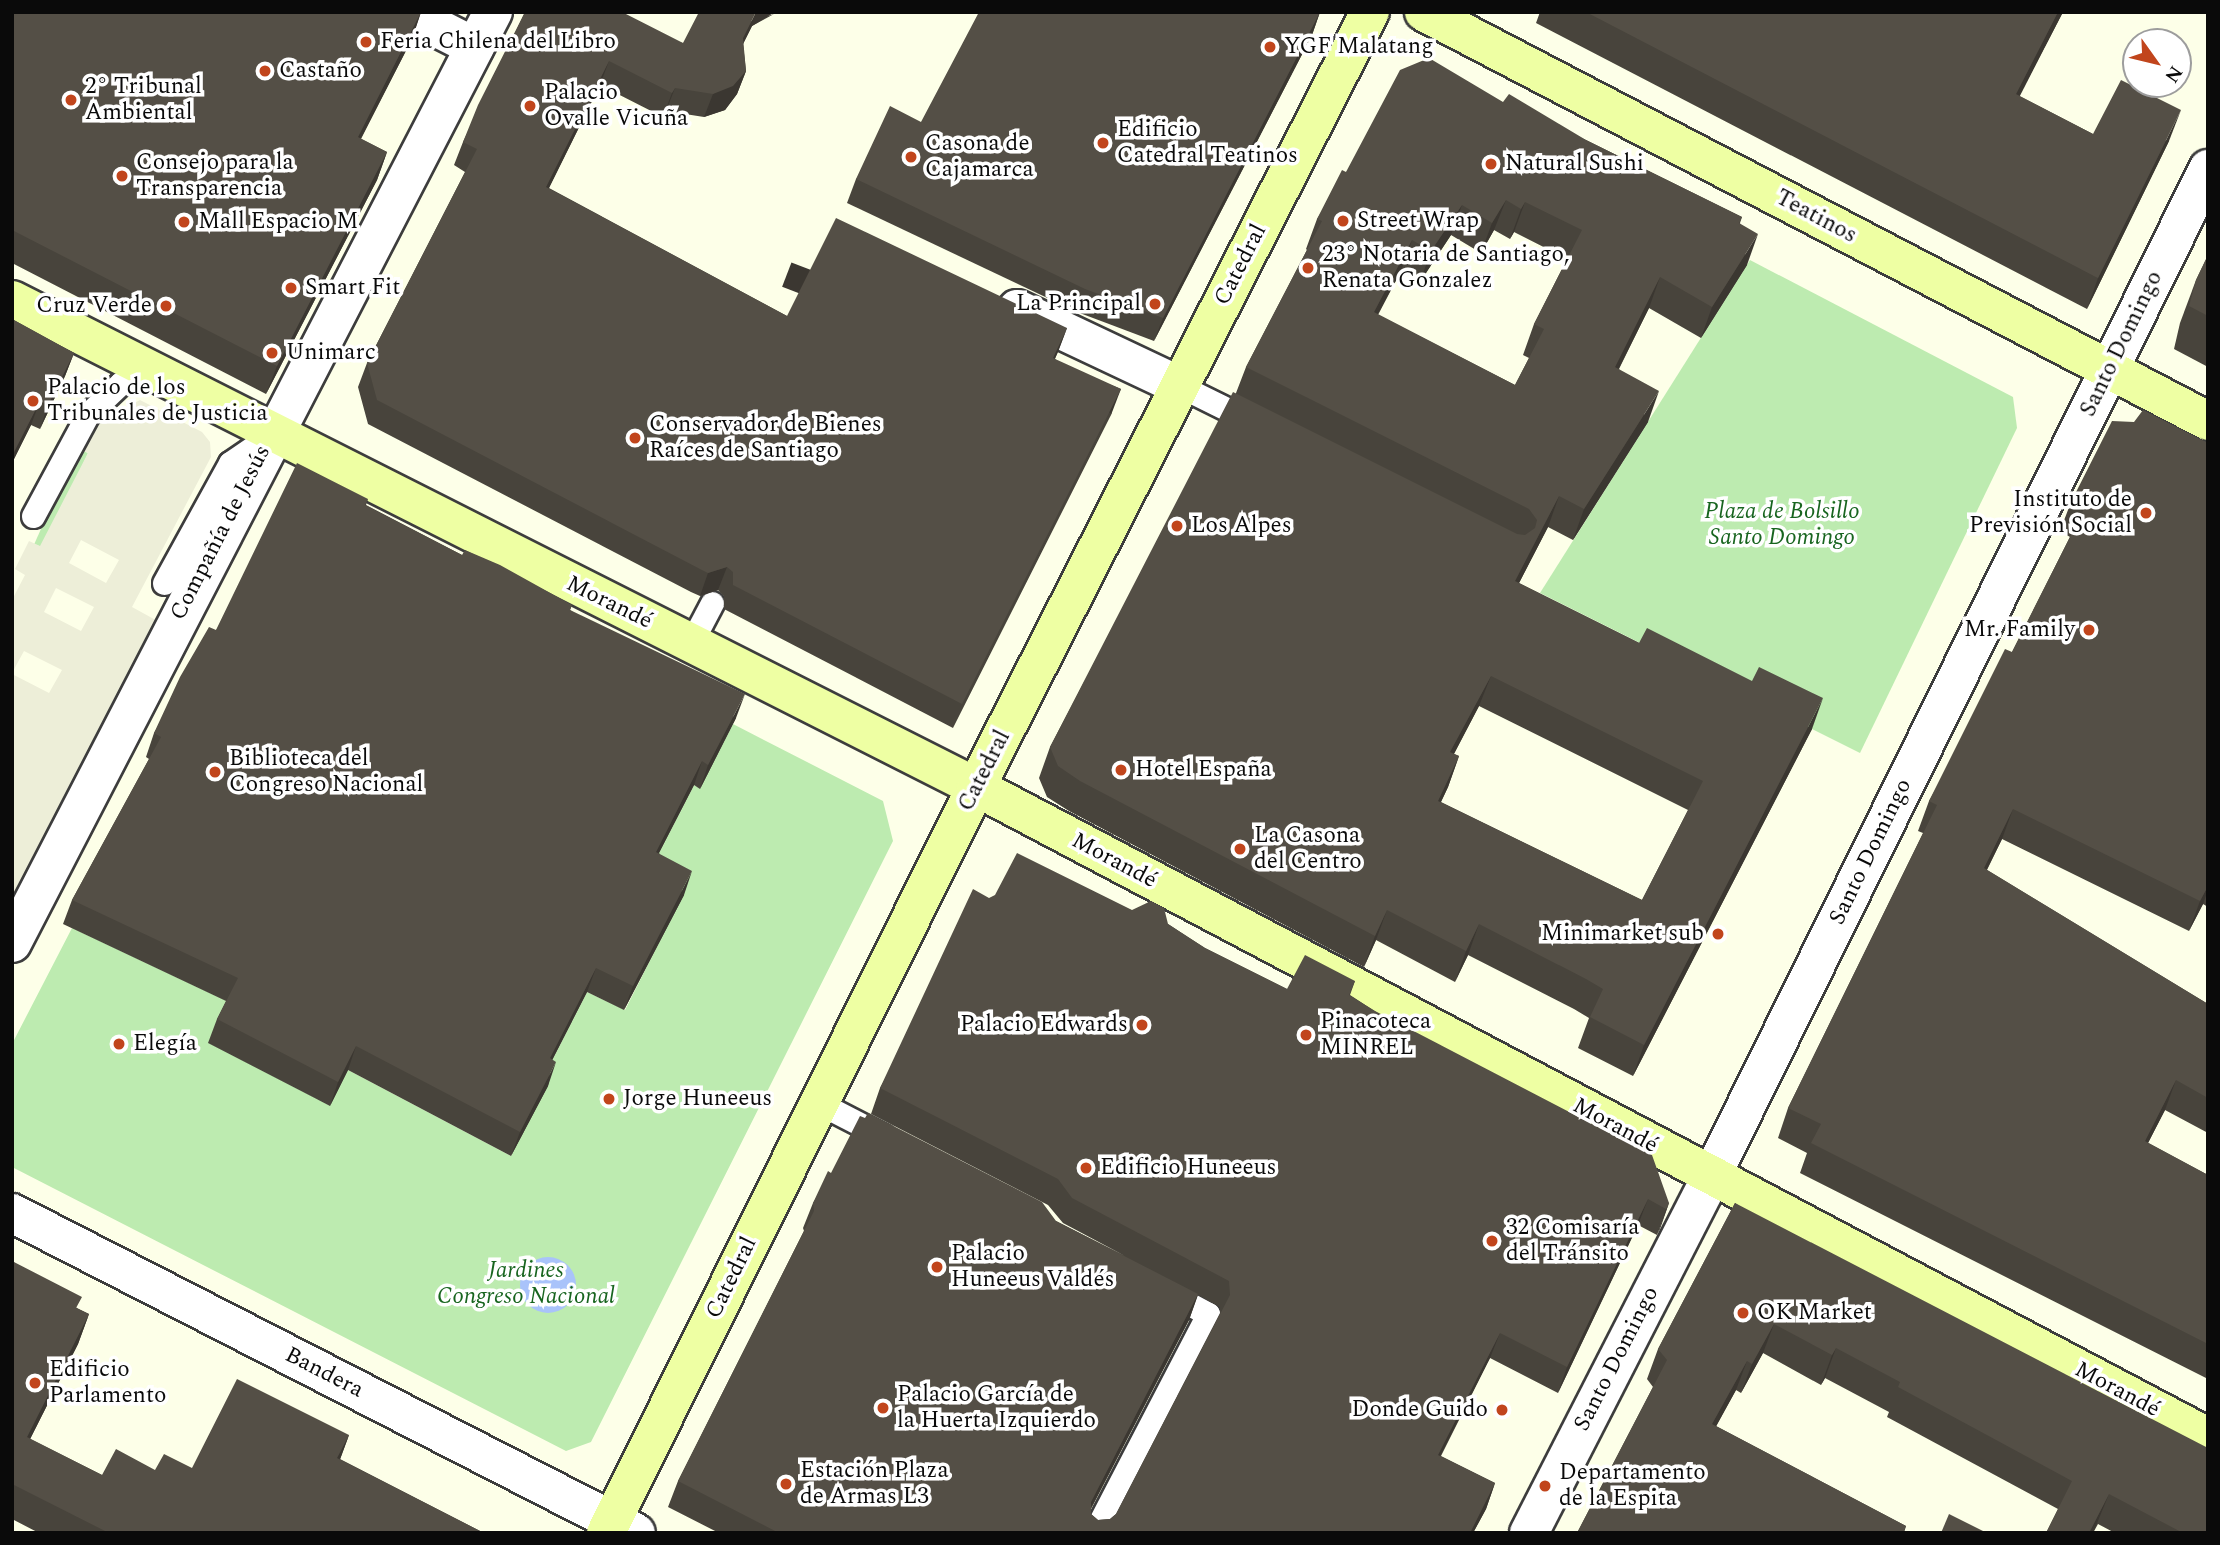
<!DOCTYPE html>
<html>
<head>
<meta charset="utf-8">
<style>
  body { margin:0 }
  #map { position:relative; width:2220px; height:1545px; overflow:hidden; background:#fdffe8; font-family:Spectral,serif }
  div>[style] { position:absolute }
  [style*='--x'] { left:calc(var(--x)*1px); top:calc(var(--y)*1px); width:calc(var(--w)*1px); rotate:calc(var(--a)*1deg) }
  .green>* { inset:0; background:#bdebb0; transform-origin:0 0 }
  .plaza>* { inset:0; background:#edeed8 }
  .water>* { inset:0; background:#a9c3fa }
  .round { border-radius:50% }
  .roads { filter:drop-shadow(2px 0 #3d3d3d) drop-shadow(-2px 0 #3d3d3d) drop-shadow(0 2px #3d3d3d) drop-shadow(0 -2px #3d3d3d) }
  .lane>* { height:23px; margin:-11.5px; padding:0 11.5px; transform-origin:11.5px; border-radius:11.5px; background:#fff }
  .street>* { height:38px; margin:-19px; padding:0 19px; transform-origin:19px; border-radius:19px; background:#fff }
  .secondary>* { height:38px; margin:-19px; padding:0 19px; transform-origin:19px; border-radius:19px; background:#eeffa3 }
  .wall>* { inset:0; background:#48443c }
  .shaded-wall>* { inset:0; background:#3b3731; transform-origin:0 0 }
  .building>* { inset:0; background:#544f46 }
  .dots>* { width:19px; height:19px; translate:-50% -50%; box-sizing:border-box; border:4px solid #fff; border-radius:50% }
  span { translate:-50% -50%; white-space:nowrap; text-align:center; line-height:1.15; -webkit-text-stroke:7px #fff; paint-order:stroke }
  .poi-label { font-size:23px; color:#0a0a0a }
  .left { translate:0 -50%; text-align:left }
  .right { translate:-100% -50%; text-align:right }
  .street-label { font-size:23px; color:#0a0a0a }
  .park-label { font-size:23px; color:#18651f; font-style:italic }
  .frame { position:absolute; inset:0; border:14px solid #0a0a0a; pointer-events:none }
  .north { position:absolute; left:2122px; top:28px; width:70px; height:70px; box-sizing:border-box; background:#fff; border:2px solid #9d9d9d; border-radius:50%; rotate:124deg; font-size:19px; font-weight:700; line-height:28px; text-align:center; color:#0a0a0a }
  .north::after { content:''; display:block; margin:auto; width:24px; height:32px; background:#c1451c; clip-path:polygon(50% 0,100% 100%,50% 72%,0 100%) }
</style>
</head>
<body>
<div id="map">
  <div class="green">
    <div style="clip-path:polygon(1750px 260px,2013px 397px,2017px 428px,1860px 753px,1540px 593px)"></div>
    <div style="left:77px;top:448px;width:12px;height:105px;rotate:24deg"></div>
    <div style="clip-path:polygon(733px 724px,883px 801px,893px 841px,591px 1442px,566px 1451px,12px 1167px,12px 1044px,72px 928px,229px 1002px,209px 1043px,329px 1105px,348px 1070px,511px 1156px,541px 1082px,587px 992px,625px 1010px,683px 895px,647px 876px,694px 785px,700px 788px)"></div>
  </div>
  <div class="plaza">
    <div style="clip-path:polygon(evenodd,140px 400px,202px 432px,210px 442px,211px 457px,132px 607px,172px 629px,12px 943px,12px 674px,49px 693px,62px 670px,24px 651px,12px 673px,12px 600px,25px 575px,15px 569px,29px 541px,40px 546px,88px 453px,77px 448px,82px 439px,102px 420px,140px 400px,81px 540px,119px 560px,106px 583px,69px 563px,81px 540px,140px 400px,56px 588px,94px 607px,81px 631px,44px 612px,56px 588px)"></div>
  </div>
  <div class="water">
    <div class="round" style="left:520px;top:1257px;width:56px;height:56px"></div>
  </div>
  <div class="roads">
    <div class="lane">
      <div style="--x:1180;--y:386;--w:81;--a:26.3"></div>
      <div style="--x:33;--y:516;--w:116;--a:-61.7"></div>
      <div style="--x:88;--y:414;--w:45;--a:-43.2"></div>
      <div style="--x:121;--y:383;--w:28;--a:-30"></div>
      <div style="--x:164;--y:583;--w:137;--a:-61.2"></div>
      <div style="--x:230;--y:463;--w:50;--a:-34.3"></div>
      <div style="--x:691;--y:643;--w:45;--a:-62.3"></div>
      <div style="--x:819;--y:1103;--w:72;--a:27.3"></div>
      <div style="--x:1094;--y:1533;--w:247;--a:-62.5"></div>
      <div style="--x:1208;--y:1314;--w:44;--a:-151.7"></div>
    </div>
    <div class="street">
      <div style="--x:406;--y:12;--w:77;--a:26.9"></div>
      <div style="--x:1017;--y:309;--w:180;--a:25.3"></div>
      <div style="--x:12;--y:943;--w:1048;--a:-62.68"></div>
      <div style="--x:12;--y:1213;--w:701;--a:27.15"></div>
      <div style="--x:1529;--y:1533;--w:400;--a:-62.9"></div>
      <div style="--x:1711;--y:1177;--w:1124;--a:-63.75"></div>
    </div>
    <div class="secondary">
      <div style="--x:1424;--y:12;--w:884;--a:27.55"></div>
      <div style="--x:12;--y:300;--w:1080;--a:26.8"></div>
      <div style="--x:976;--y:787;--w:1393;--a:27.82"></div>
      <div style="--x:606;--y:1533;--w:833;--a:-63.62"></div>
      <div style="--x:976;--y:787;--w:869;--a:-63.05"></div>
    </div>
  </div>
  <div class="wall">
    <div style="clip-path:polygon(12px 12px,421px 12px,412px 39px,361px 139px,387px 152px,377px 180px,266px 394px,12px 263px)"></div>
    <div style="clip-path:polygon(525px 12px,683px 43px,774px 14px,752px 26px,743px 44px,746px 71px,737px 94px,725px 110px,704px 117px,666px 111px,663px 117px,600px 85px,549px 188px,787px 316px,1067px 328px,1055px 359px,1112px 413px,953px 728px,724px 609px,724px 596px,718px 590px,700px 596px,691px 592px,368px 424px,358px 387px,367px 363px,465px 172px,454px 165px,463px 142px)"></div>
    <div style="clip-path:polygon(1320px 12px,1312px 35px,1154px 341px,1077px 312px,847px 203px,856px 179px,921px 122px)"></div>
    <div style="clip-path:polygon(1540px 12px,2063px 12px,2019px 96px,2093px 134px,2169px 141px,2087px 309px,1536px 23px)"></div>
    <div style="clip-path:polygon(evenodd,1503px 102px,1586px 140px,1742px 217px,1740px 223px,1747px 265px,1701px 338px,1649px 308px,1619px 369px,1648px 422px,1573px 540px,1548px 527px,1519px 583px,1812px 729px,1633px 1076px,1578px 1048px,1589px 1018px,1574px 1009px,1468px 955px,1455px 982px,1376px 940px,1364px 967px,1069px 811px,1047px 797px,1039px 778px,1050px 747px,1236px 393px,1246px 367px,1307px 250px,1306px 249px,1317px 219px,1346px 172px,1503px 102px,1494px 230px,1510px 239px,1514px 232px,1567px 259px,1534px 324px,1523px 355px,1529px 358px,1515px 385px,1378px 315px,1401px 271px,1420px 282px,1451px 235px,1481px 253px,1494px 230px,1503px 102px,1479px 706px,1688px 810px,1642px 900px,1441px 802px,1448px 787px,1459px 756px,1454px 754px,1479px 706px)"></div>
    <div style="clip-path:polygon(2208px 255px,2208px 367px,2174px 349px,2180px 323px,2196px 280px)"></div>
    <div style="clip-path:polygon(12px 319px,74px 353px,65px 376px,40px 429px,31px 425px,12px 463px)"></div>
    <div style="clip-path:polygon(2208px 443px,2208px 907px,2203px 904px,2189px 931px,2002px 839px,1987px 870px,2208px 1004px,2208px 1133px,2165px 1110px,2148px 1143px,2208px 1175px,2208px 1379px,1800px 1173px,1807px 1153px,1778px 1138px,1788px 1108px,1923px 833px,1918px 831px,1929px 801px,2012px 652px,2070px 537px,2060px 531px,2071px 502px)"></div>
    <div style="clip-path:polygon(368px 499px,366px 505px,462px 555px,572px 605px,570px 610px,736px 718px,700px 789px,694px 785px,659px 853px,684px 895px,624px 1010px,587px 992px,552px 1060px,548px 1086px,511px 1156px,348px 1070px,330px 1106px,208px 1043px,217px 1019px,226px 1001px,63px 924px,72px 900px,149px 759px,146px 757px,154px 733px,216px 630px)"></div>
    <div style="clip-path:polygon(evenodd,989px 898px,1132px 910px,1168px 924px,1205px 948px,1287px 989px,1355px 981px,1350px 995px,1669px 1203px,1657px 1235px,1638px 1225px,1558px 1393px,1490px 1358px,1441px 1456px,1495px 1483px,1486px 1509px,1473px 1533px,719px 1533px,668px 1507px,678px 1481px,804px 1231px,803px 1228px,813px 1203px,831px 1173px,1056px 1221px,1125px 1256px,1063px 1223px,1048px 1205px,871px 1114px,880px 1088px,989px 898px,1198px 1295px,1220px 1307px,1220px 1313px,1116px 1514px,1110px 1519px,1098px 1520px,1091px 1514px,1091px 1509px,1189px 1320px,1198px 1295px)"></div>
    <div style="clip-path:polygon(1735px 1203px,2208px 1533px,2115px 1533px,2098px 1524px,2093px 1533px,2046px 1533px,2058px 1509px,1887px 1417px,1889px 1412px,1825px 1378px,1821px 1385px,1763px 1353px,1741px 1393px,1736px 1390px,1716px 1426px,1906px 1526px,1904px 1533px,1577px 1533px,1653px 1387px,1647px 1379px,1658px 1349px)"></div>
    <div style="clip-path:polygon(12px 1261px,77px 1308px,89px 1314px,78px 1344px,30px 1439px,102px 1475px,155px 1470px,192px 1468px,349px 1435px,340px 1459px,484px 1533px,39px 1533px,12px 1519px)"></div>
  </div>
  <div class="shaded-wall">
    <div style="clip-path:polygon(421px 12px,412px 39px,347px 165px,358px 137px)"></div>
    <div style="clip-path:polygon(756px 12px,775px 12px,752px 26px,734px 62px,743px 38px)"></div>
    <div style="clip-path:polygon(1320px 12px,1312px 35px,1154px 341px,1163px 318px)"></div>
    <div style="clip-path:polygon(2058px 12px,2063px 12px,2005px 125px,2016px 94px)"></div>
    <div style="clip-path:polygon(609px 61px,600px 85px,538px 210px,546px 187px)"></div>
    <div style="clip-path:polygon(746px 71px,737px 94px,725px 110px,704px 117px,713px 94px)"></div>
    <div style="clip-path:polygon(675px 88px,666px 111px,663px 117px,672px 93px)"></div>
    <div style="clip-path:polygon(2181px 110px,2169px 141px,2087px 309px,2098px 278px)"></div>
    <div style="clip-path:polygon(387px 152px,377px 180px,266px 394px,277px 366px)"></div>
    <div style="clip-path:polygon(1506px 200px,1494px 230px,1481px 253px,1492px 223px)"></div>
    <div style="clip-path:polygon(1525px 202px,1514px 232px,1510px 239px,1521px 209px)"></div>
    <div style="clip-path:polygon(1462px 205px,1451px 235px,1420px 282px,1431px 251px)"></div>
    <div style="clip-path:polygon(1758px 234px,1747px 265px,1701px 338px,1712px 307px)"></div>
    <div style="clip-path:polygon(1412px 240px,1401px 271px,1362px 343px,1374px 312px)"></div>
    <div style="clip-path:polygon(1660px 277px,1649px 308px,1604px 398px,1615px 367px)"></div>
    <div style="clip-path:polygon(1067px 328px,1058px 352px,1044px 381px,1053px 358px)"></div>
    <div style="clip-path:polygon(74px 353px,65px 376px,40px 429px,48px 405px)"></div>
    <div style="left:1121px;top:389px;width:26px;height:353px;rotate:111deg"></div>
    <div style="clip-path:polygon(1659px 391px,1648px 422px,1573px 540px,1584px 509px)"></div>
    <div style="clip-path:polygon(40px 401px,31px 425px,12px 463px,12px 456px)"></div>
    <div style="clip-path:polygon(1559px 496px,1548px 527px,1504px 612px,1515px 581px)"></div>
    <div style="clip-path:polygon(727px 567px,718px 590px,700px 596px,708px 573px)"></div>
    <div style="clip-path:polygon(1491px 676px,1479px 706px,1439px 782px,1450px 752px)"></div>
    <div style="clip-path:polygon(745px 694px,736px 718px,700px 789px,708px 765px)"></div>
    <div style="clip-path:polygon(1823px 698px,1812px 729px,1633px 1076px,1644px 1045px)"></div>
    <div style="clip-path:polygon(1459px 756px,1448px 787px,1427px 831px,1438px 801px)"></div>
    <div style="clip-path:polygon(702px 761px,694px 785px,647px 876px,656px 852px)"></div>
    <div style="clip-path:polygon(2013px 809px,2002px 839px,1973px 897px,1984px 868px)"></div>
    <div style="clip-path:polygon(692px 871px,684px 895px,624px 1010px,633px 986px)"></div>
    <div style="clip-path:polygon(2208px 886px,2208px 890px,2203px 904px,2189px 931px,2200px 901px)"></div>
    <div style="clip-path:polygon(1387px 910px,1376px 940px,1364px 967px,1375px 936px)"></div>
    <div style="clip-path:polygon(1479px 924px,1468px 955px,1455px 982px,1466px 951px)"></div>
    <div style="clip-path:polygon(596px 968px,587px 992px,541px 1082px,550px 1058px)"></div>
    <div style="clip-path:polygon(356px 1046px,348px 1070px,330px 1106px,338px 1082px)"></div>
    <div style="clip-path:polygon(556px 1062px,548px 1086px,511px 1156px,520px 1132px)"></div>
    <div style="clip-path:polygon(2176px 1080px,2165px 1110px,2134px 1170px,2145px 1141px)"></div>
    <div style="clip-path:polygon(1648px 1199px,1638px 1225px,1558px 1393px,1567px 1367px)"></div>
    <div style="clip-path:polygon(1669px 1203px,1660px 1229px,1657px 1235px,1666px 1209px)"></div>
    <div style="clip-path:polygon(1198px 1294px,1189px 1320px,1081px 1527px,1091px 1502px)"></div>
    <div style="clip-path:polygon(89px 1314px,78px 1344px,16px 1467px,27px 1437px)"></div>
    <div style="clip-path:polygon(1774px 1324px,1763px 1353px,1741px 1393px,1752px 1364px)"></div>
    <div style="clip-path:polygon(1500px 1333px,1490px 1358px,1428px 1480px,1438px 1455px)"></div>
    <div style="clip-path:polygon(1836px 1348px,1825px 1378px,1821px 1385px,1832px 1355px)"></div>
    <div style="clip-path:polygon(1747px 1361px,1736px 1390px,1701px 1454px,1712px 1424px)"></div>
    <div style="clip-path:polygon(349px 1435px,338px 1465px,337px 1458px)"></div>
    <div style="clip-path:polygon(1495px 1483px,1486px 1509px,1473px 1533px,1470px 1533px)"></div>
    <div style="clip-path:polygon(2109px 1494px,2093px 1533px,2089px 1533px)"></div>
  </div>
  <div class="building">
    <div style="clip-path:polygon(12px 12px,421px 12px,358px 137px,387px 152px,277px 366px,12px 230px)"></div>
    <div style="clip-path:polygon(525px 12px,622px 12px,683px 43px,699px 12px,756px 12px,743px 38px,746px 71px,733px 86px,713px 94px,675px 88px,672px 93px,609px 61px,546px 187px,787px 316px,836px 218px,1067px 328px,1053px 358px,1121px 389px,962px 704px,733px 585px,733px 572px,727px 567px,708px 573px,700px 569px,377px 400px,367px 363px,477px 149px,463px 142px,478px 105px)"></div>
    <div style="clip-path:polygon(979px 12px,1320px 12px,1163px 318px,1085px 289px,856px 179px,890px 106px,921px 122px)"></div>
    <div style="clip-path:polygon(1586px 12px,2058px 12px,2016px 94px,2093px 134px,2121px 80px,2181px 110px,2098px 278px)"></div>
    <div style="clip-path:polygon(evenodd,1429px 58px,1503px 102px,1509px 94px,1586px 140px,1742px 217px,1739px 223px,1758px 234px,1712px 307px,1660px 277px,1615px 367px,1659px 391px,1584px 509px,1559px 496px,1515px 581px,1639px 643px,1647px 628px,1752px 681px,1759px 667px,1823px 698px,1644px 1045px,1590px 1017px,1603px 989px,1586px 979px,1479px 924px,1466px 951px,1387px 910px,1375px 936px,1080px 781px,1058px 766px,1050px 747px,1233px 392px,1517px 534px,1525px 535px,1535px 528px,1537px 520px,1529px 509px,1246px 367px,1322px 221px,1317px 219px,1342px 170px,1346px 172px,1400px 70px,1429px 58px,1506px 200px,1521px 209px,1525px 202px,1582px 230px,1534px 324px,1544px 329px,1515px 385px,1374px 312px,1412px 240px,1431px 251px,1462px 205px,1492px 223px,1506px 200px,1429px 58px,1491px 676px,1703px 781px,1642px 900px,1438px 801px,1459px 756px,1450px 752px,1491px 676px)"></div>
    <div style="clip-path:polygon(2208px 255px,2208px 316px,2189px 306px,2196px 280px)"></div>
    <div style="clip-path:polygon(12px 319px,74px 353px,48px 405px,40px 401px,12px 456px)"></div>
    <div style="clip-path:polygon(2143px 410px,2208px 443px,2208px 886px,2200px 901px,2013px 809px,1984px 868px,2208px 1004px,2208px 1098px,2176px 1080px,2145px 1141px,2208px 1175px,2208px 1344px,1811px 1143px,1821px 1124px,1788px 1108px,1937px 805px,1929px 801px,2005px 649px,2012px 652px,2084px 509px,2071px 502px,2112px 421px,2134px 422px)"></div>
    <div style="clip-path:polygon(297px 463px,368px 499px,365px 505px,462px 555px,465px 550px,500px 565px,572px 605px,570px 610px,745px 694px,708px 765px,702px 761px,656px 852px,692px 871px,633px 986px,596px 968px,550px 1058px,556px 1062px,520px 1132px,356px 1046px,338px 1082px,217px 1019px,238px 978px,72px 900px,161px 737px,154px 733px,180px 677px,209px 627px,216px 630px)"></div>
    <div style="clip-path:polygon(1017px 853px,1132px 910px,1151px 901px,1164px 908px,1168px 924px,1205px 948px,1287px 989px,1305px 955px,1355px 981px,1349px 995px,1375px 1011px,1652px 1155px,1669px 1203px,1666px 1209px,1648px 1199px,1567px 1367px,1500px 1333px,1438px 1455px,1495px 1483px,1470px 1533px,779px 1533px,678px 1481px,814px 1211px,813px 1203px,828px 1171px,831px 1173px,860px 1116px,865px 1118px,868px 1113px,1042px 1202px,1056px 1221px,1198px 1294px,1091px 1502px,1091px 1514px,1098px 1520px,1110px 1519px,1116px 1514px,1230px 1295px,1229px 1281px,1072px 1198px,1058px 1179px,880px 1088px,973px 889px,989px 898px,995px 895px)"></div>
    <div style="clip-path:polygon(1735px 1203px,2208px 1448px,2208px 1533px,2183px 1533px,2109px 1494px,2089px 1533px,2046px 1533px,2072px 1481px,1898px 1387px,1900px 1382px,1836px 1348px,1832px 1355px,1774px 1324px,1752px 1364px,1747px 1361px,1712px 1424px,1906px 1526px,1903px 1533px,1577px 1533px,1667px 1360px,1658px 1349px)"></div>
    <div style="clip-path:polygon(12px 1261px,82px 1297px,76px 1308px,89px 1314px,27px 1437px,102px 1475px,116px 1449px,155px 1470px,164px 1454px,192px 1468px,237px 1379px,349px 1435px,337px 1458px,484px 1533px,109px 1533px,12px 1484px)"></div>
    <div style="clip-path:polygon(1949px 1514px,1987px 1533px,1941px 1533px)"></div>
  </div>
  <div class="dots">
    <div style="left:366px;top:42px;background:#c1451c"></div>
    <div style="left:1270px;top:47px;background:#c1451c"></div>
    <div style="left:265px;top:71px;background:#c1451c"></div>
    <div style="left:71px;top:100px;background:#c1451c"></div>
    <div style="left:530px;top:106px;background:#c1451c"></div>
    <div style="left:1103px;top:143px;background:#c1451c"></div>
    <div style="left:911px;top:157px;background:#c1451c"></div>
    <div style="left:1491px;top:164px;background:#c1451c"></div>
    <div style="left:122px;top:176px;background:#c1451c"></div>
    <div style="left:1343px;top:221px;background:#c1451c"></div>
    <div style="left:184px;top:222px;background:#c1451c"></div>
    <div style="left:1308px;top:268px;background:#c1451c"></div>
    <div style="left:291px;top:288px;background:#c1451c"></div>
    <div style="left:1155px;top:304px;background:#c1451c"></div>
    <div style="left:166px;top:306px;background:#c1451c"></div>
    <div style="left:272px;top:353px;background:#c1451c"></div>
    <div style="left:33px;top:401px;background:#c1451c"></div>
    <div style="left:635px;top:438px;background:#c1451c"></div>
    <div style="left:2146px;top:513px;background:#c1451c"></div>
    <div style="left:1177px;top:526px;background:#c1451c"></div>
    <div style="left:2089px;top:630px;background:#c1451c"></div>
    <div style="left:1121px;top:770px;background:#c1451c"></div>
    <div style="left:215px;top:772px;background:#c1451c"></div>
    <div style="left:1240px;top:849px;background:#c1451c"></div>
    <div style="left:1718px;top:934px;background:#c1451c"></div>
    <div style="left:1142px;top:1025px;background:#c1451c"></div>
    <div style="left:1306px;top:1035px;background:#c1451c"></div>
    <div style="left:119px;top:1044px;background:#c1451c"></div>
    <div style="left:609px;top:1099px;background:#c1451c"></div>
    <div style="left:1086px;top:1168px;background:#c1451c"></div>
    <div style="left:1492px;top:1241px;background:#c1451c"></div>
    <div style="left:937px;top:1267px;background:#c1451c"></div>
    <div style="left:1743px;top:1313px;background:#c1451c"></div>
    <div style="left:35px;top:1383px;background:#c1451c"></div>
    <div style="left:883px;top:1408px;background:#c1451c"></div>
    <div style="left:1502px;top:1410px;background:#c1451c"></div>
    <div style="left:786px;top:1484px;background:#c1451c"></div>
    <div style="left:1545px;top:1486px;background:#c1451c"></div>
  </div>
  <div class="poi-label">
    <span class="left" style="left:380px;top:42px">Feria Chilena del Libro</span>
    <span class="left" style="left:1284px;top:47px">YGF Malatang</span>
    <span class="left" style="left:279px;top:71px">Castaño</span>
    <span class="left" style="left:85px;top:100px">2° Tribunal<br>Ambiental</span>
    <span class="left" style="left:544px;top:106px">Palacio<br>Ovalle Vicuña</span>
    <span class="left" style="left:1117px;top:143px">Edificio<br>Catedral Teatinos</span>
    <span class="left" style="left:925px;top:157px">Casona de<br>Cajamarca</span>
    <span class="left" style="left:136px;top:176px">Consejo para la<br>Transparencia</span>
    <span class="left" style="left:1505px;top:164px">Natural Sushi</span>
    <span class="left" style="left:1357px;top:221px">Street Wrap</span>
    <span class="left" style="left:198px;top:222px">Mall Espacio M</span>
    <span class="left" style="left:1322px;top:268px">23° Notaria de Santiago,<br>Renata Gonzalez</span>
    <span class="left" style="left:305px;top:288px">Smart Fit</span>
    <span class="right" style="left:1141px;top:304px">La Principal</span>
    <span class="right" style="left:152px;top:306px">Cruz Verde</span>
    <span class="left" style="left:286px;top:353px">Unimarc</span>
    <span class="left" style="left:47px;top:401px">Palacio de los<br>Tribunales de Justicia</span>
    <span class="left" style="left:649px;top:438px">Conservador de Bienes<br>Raíces de Santiago</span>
    <span class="right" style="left:2132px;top:513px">Instituto de<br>Previsión Social</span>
    <span class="left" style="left:1191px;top:526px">Los Alpes</span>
    <span class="right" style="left:2075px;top:630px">Mr. Family</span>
    <span class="left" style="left:229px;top:772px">Biblioteca del<br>Congreso Nacional</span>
    <span class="left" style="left:1135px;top:770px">Hotel España</span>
    <span class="left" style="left:1254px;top:849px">La Casona<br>del Centro</span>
    <span class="right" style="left:1704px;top:934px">Minimarket sub</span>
    <span class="left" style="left:1320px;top:1035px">Pinacoteca<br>MINREL</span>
    <span class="right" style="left:1128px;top:1025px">Palacio Edwards</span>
    <span class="left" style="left:133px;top:1044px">Elegía</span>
    <span class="left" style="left:623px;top:1099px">Jorge Huneeus</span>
    <span class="left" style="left:1100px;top:1168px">Edificio Huneeus</span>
    <span class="left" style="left:1506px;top:1241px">32 Comisaría<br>del Tránsito</span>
    <span class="left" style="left:951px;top:1267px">Palacio<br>Huneeus Valdés</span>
    <span class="left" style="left:1757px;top:1313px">OK Market</span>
    <span class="left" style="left:49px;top:1383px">Edificio<br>Parlamento</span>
    <span class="left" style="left:897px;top:1408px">Palacio García de<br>la Huerta Izquierdo</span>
    <span class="right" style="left:1488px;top:1410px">Donde Guido</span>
    <span class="left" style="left:800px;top:1484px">Estación Plaza<br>de Armas L3</span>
    <span class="left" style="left:1559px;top:1486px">Departamento<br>de la Espita</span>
  </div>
  <div class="street-label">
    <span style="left:1816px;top:217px;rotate:28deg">Teatinos</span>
    <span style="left:1241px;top:265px;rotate:-63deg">Catedral</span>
    <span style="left:2122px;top:344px;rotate:-64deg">Santo Domingo</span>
    <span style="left:221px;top:533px;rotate:-63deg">Compañía de Jesús</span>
    <span style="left:609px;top:603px;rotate:26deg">Morandé</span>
    <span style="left:985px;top:771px;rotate:-63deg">Catedral</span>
    <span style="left:1871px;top:852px;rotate:-64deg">Santo Domingo</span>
    <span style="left:1114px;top:861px;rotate:28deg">Morandé</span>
    <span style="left:1615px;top:1126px;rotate:28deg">Morandé</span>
    <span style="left:732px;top:1278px;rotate:-64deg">Catedral</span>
    <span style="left:1617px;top:1359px;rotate:-63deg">Santo Domingo</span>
    <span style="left:324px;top:1373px;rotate:27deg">Bandera</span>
    <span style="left:2117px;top:1390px;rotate:28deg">Morandé</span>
  </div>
  <div class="park-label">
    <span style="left:1782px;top:525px">Plaza de Bolsillo<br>Santo Domingo</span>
    <span style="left:526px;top:1284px">Jardines<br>Congreso Nacional</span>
  </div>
  <div class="frame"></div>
  <div class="north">N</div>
</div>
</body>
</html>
